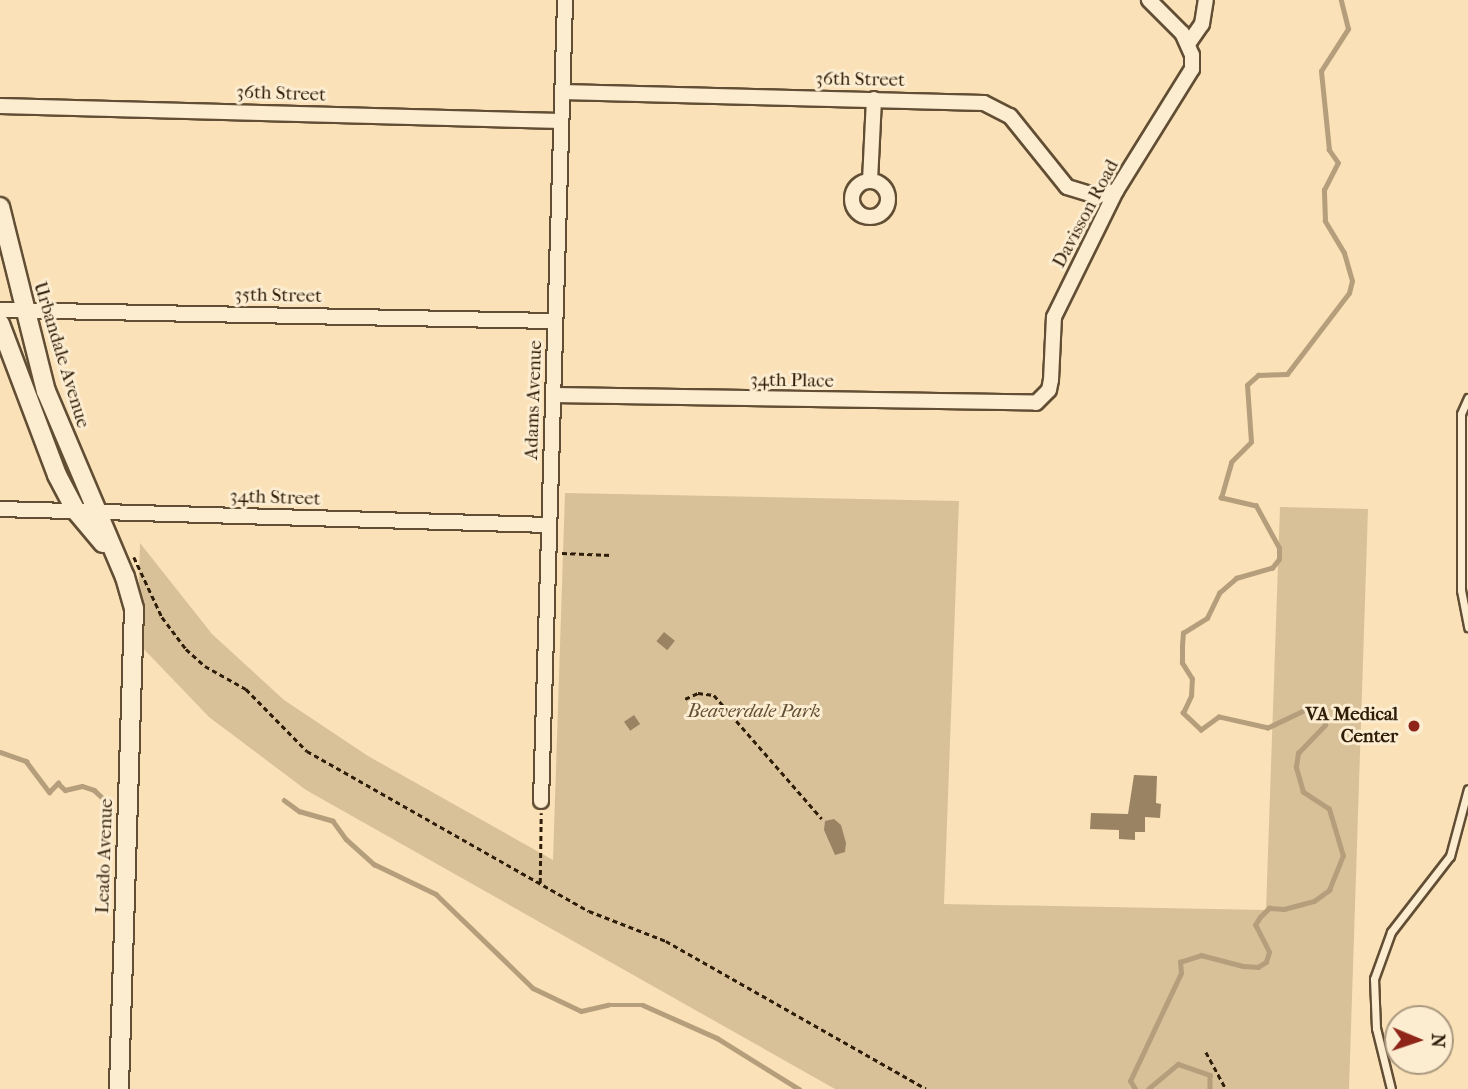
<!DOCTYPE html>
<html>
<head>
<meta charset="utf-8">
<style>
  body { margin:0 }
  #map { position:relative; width:1468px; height:1089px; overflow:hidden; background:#fbe1b7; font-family:"IM FELL French Canon",serif }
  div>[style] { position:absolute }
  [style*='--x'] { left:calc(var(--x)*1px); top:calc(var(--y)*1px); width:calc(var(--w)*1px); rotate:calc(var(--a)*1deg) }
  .green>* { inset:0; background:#d8c099 }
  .stream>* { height:4.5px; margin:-2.25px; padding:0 2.25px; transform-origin:2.25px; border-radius:2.25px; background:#b59e7c }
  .building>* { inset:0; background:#998363; transform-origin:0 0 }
  .path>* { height:2.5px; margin-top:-1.25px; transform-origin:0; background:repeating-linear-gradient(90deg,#2e1d09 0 5px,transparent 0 8.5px) }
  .roads { filter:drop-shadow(2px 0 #614e34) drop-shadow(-2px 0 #614e34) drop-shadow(0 2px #614e34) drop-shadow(0 -2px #614e34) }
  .service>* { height:7px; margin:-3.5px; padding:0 3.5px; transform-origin:3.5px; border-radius:3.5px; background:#fcecd0 }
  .minor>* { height:14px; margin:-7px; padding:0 7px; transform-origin:7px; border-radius:7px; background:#fcecd0 }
  .minor>.ring { margin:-7px; padding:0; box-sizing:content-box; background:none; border:14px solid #fcecd0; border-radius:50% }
  .tertiary>* { height:18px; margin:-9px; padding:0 9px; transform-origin:9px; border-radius:9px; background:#fcecd0 }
  .dots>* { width:19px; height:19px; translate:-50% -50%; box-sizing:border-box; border:4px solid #fcecd0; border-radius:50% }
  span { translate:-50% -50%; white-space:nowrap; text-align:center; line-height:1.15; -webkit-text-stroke:6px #fcecd0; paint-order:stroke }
  .street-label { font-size:19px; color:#2e1d09 }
  .park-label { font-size:19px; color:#614e34; font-style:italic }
  .poi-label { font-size:19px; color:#2e1d09; font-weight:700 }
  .right { translate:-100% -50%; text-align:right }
  .north { position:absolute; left:1384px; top:1005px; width:70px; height:70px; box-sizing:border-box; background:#fcecd0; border:2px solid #aa9980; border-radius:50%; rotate:92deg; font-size:19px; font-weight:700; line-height:28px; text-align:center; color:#2e1d09 }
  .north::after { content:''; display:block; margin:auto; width:24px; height:32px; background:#8f2418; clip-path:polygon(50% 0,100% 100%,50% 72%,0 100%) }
</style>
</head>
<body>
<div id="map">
  <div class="green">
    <div style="clip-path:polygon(565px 493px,959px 501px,944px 904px,1266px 910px,1280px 507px,1368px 509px,1349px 1089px,835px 1089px,306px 790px,209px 717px,137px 642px,140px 543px,212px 634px,284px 700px,368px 756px,553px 860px)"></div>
  </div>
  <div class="stream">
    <div style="--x:0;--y:752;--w:28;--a:19"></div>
    <div style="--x:26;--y:761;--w:39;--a:53"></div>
    <div style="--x:49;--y:792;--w:13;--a:-45"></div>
    <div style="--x:58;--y:783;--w:10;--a:45"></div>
    <div style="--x:65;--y:790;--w:17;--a:-13"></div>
    <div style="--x:82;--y:786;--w:13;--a:18"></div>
    <div style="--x:94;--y:790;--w:12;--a:42"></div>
    <div style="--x:284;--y:800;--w:19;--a:36"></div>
    <div style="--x:299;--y:811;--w:35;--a:16"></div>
    <div style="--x:333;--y:821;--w:22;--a:54"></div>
    <div style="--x:346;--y:839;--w:38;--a:42"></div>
    <div style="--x:374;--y:864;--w:69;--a:25.8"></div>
    <div style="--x:436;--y:894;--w:135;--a:44.1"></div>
    <div style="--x:533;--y:988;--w:53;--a:25.6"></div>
    <div style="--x:581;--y:1011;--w:28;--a:-13"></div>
    <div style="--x:608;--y:1005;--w:35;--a:0"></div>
    <div style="--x:643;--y:1005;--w:81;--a:24"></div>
    <div style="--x:717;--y:1038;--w:97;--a:31.9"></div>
    <div style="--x:1135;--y:1089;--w:9;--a:-122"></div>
    <div style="--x:1130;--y:1081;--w:119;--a:-64.7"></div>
    <div style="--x:1181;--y:973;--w:11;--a:-95"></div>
    <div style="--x:1180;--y:962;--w:22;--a:-18"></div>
    <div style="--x:1201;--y:955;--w:43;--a:14.7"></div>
    <div style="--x:1243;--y:966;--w:15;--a:4"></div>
    <div style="--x:1258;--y:967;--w:9;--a:-32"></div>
    <div style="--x:1266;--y:962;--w:10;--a:-73"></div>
    <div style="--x:1269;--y:952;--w:30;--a:-117"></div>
    <div style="--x:1255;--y:925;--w:9;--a:-58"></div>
    <div style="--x:1260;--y:917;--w:13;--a:-45"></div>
    <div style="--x:1269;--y:908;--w:15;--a:4"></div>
    <div style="--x:1284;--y:909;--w:31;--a:-15"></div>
    <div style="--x:1314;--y:901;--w:19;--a:-36"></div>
    <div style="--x:1329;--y:890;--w:37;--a:-68"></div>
    <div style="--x:1343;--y:856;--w:49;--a:-106.6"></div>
    <div style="--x:1329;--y:809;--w:31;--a:-147"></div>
    <div style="--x:1303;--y:792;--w:26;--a:-106"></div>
    <div style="--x:1296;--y:767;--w:14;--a:-82"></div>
    <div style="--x:1298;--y:753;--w:39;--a:-46"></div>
    <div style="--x:1325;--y:725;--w:16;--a:-97"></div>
    <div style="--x:1323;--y:709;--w:15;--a:180"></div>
    <div style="--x:1308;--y:709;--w:44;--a:154.6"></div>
    <div style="--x:1268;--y:728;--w:50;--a:-167.3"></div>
    <div style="--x:1219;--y:717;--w:22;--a:144"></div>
    <div style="--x:1201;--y:730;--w:25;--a:-137"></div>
    <div style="--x:1183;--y:713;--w:19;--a:-65"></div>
    <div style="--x:1191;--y:696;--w:17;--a:-87"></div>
    <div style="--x:1192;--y:679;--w:19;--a:-122"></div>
    <div style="--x:1182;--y:663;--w:17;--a:-90"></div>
    <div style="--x:1182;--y:646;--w:13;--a:-86"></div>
    <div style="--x:1183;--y:633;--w:28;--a:-32"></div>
    <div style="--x:1207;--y:618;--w:28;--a:-64"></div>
    <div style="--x:1219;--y:593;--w:23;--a:-41"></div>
    <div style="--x:1236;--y:578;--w:37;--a:-16"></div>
    <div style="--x:1272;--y:568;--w:11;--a:-52"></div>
    <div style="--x:1279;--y:559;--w:11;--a:-90"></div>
    <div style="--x:1279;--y:548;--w:48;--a:-118.7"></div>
    <div style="--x:1256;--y:506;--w:36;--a:-167"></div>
    <div style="--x:1221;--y:498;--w:37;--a:-74"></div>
    <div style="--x:1231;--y:462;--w:28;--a:-45"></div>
    <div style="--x:1251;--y:442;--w:57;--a:-94"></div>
    <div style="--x:1247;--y:385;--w:15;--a:-42"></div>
    <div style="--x:1258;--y:375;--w:29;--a:-2"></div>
    <div style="--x:1287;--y:374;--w:102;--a:-52.6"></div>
    <div style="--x:1349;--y:293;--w:12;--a:-76"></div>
    <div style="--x:1352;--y:281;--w:29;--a:-106"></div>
    <div style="--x:1344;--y:253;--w:37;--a:-121"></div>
    <div style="--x:1325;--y:221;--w:31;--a:-92"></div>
    <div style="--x:1324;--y:190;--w:30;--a:-63"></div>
    <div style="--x:1338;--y:163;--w:16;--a:-125"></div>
    <div style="--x:1329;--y:150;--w:79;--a:-95.8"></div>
    <div style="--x:1321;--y:71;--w:50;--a:-57.3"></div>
    <div style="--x:1348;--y:29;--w:30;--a:-104"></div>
    <div style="--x:1148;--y:1089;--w:39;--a:-40"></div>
    <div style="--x:1178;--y:1064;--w:34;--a:19"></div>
    <div style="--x:1210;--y:1075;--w:14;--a:90"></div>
  </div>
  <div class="building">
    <div style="left:664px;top:632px;width:14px;height:12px;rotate:39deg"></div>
    <div style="left:634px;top:715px;width:11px;height:12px;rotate:56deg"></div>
    <div style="clip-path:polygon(1134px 775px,1157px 776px,1156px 803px,1161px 804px,1160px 818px,1145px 817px,1145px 832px,1135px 832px,1135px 840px,1119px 839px,1119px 830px,1090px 829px,1091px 813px,1128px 814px)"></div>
    <div style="clip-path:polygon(834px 819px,841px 825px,846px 843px,845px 852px,835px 855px,824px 830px,825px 821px)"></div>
  </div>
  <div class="path">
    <div style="--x:562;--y:553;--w:49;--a:2.3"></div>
    <div style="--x:134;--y:557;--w:66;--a:65"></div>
    <div style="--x:162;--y:617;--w:40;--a:53"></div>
    <div style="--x:186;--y:649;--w:25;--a:42"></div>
    <div style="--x:205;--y:666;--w:47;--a:29.3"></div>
    <div style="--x:246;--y:689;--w:87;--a:45.5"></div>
    <div style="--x:307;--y:751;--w:324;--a:29.6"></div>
    <div style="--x:589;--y:911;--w:83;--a:21.3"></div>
    <div style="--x:666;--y:941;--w:299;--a:29.6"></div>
    <div style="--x:685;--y:699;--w:14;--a:-25"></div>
    <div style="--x:698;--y:693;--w:16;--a:7"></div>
    <div style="--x:714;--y:695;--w:164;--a:48.9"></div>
    <div style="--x:540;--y:883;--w:70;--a:-89.2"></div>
    <div style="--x:1206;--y:1052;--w:42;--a:61.6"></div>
  </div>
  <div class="roads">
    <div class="service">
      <div style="--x:1468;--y:398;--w:17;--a:114"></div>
      <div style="--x:1461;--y:414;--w:176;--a:90"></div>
      <div style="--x:1461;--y:590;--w:38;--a:79"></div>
      <div style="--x:1391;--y:1089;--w:63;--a:-103.8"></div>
      <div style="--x:1376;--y:1028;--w:49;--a:-92.3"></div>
      <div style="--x:1374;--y:979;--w:50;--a:-70.1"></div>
      <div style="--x:1391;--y:932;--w:96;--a:-52.2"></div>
      <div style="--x:1450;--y:856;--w:69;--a:-75"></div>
    </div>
    <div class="minor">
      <div style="--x:1188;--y:44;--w:24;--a:-55"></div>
      <div style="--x:1202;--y:24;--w:24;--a:-81"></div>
      <div style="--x:562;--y:92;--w:422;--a:1.5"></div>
      <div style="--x:984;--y:103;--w:29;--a:27"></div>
      <div style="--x:1010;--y:116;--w:91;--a:51.2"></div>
      <div style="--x:1067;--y:187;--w:31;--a:17"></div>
      <div style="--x:1097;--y:196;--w:20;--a:-15"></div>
      <div style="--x:0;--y:106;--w:561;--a:1.53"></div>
      <div style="--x:870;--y:181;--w:82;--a:-87.2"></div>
      <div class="ring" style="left:852px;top:181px;width:22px;height:22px"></div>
      <div style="--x:0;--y:310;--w:555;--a:1.14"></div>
      <div style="--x:553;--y:395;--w:483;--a:0.9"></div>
      <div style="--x:1036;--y:403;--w:18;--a:-45"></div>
      <div style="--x:1049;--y:390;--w:10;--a:-79"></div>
      <div style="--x:1051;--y:380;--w:63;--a:-87.3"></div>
      <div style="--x:1054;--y:317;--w:140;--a:-63.8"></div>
      <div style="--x:1116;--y:191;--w:144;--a:-58.1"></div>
      <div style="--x:1192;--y:69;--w:14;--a:-90"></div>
      <div style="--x:1192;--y:55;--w:24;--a:-114"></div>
      <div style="--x:1182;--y:33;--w:47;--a:-135"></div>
      <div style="--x:0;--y:509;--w:549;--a:1.67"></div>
      <div style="--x:541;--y:801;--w:801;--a:-88.28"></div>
    </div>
    <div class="tertiary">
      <div style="--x:0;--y:207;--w:190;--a:76"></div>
      <div style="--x:46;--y:391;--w:202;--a:67"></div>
      <div style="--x:125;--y:577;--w:33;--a:74"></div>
      <div style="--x:134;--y:609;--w:480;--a:91.8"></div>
      <div style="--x:0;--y:324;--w:161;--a:69.3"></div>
      <div style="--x:57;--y:475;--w:41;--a:62.2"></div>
      <div style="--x:76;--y:511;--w:42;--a:49.8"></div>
    </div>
  </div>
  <div class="dots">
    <div style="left:1414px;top:726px;background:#8f2418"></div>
  </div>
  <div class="street-label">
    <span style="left:860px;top:80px;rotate:1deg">36th Street</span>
    <span style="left:281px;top:94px;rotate:2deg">36th Street</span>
    <span style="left:1086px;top:214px;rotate:-62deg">Davisson Road</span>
    <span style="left:278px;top:296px;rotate:1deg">35th Street</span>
    <span style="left:61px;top:355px;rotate:73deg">Urbandale Avenue</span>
    <span style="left:792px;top:381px;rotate:1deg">34th Place</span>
    <span style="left:534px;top:400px;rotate:-88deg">Adams Avenue</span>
    <span style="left:275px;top:498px;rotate:2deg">34th Street</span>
    <span style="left:105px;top:856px;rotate:-88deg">Leado Avenue</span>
  </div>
  <div class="park-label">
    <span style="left:754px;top:712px">Beaverdale Park</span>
  </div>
  <div class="poi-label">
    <span class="right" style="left:1398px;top:726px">VA Medical<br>Center</span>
  </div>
  <div class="north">N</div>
</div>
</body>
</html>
